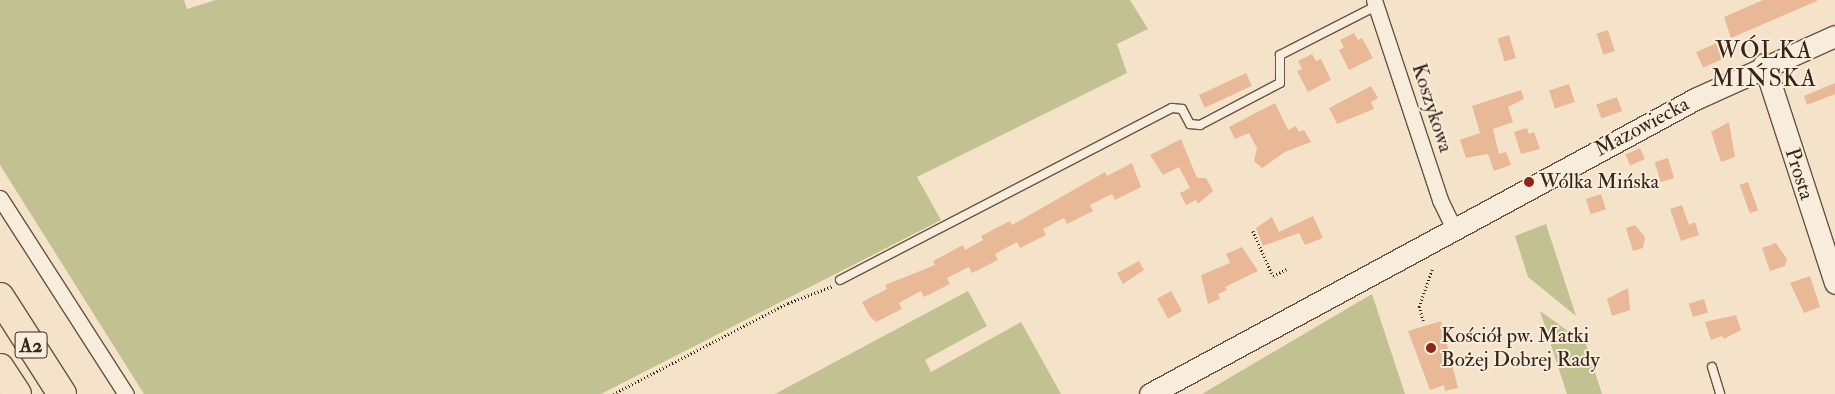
<!DOCTYPE html>
<html>
<head>
<meta charset="utf-8">
<style>
  body { margin:0 }
  #map { position:relative; width:1835px; height:394px; overflow:hidden; background:#f4e3c9; font-family:"IM FELL Double Pica",serif }
  div>[style] { position:absolute }
  [style*='--x'] { left:calc(var(--x)*1px); top:calc(var(--y)*1px); width:calc(var(--w)*1px); rotate:calc(var(--a)*1deg) }
  .green>* { inset:0; background:#c2c191 }
  .building>* { inset:0; background:#e9b997; transform-origin:0 0 }
  .path>* { height:2.5px; margin-top:-1.25px; transform-origin:0; background:repeating-linear-gradient(90deg,#382418 0 1px,transparent 0 3.5px) }
  .roads { filter:drop-shadow(1px 0 #675444) drop-shadow(-1px 0 #675444) drop-shadow(0 1px #675444) drop-shadow(0 -1px #675444) }
  .lane>* { height:8px; margin:-4px; padding:0 4px; transform-origin:4px; border-radius:4px; background:#f8eddc }
  .street>* { height:15px; margin:-7.5px; padding:0 7.5px; transform-origin:7.5px; border-radius:7.5px; background:#f8eddc }
  .secondary>* { height:21px; margin:-10.5px; padding:0 10.5px; transform-origin:10.5px; border-radius:10.5px; background:#f8eddc }
  .highway>* { height:28px; margin:-14px; padding:0 14px; transform-origin:14px; border-radius:14px; background:#f4e3c9 }
  .dots>* { width:14px; height:14px; translate:-50% -50%; box-sizing:border-box; border:2px solid #f8eddc; border-radius:50% }
  span { translate:-50% -50%; white-space:nowrap; text-align:center; line-height:1.15; -webkit-text-stroke:4px #f8eddc; paint-order:stroke }
  .shield-label span { padding:1px 4px; background:#f8eddc; border:1px solid; border-radius:4px; -webkit-text-stroke-width:0 }
  .shield-label { font-size:20px; color:#382418; font-weight:700 }
  .street-label { font-size:21px; color:#382418 }
  .poi-label { font-size:21px; color:#382418 }
  .left { translate:0 -50%; text-align:left }
  .quarter-label { font-size:24px; color:#382418; letter-spacing:1px }
</style>
</head>
<body>
<div id="map">
  <div class="green">
    <div style="clip-path:polygon(0 0,184px 0,187px 9px,216px 0,1130px 0,1148px 29px,1117px 44px,1127px 73px,917px 177px,941px 220px,601px 394px,144px 394px,0 165px)"></div>
    <div style="clip-path:polygon(1546px 224px,1576px 316px,1528px 277px,1515px 236px)"></div>
    <div style="clip-path:polygon(968px 291px,987px 326px,925px 360px,931px 372px,1021px 322px,1061px 394px,775px 394px)"></div>
    <div style="clip-path:polygon(1372px 294px,1405px 394px,1202px 394px)"></div>
    <div style="clip-path:polygon(1540px 311px,1586px 344px,1602px 394px,1567px 394px)"></div>
  </div>
  <div class="building">
    <div style="clip-path:polygon(1763px 0,1817px 0,1817px 1px,1731px 38px,1724px 17px)"></div>
    <div style="left:1608px;top:30px;width:22px;height:12px;rotate:72deg"></div>
    <div style="clip-path:polygon(1354px 33px,1358px 40px,1362px 38px,1373px 58px,1349px 70px,1339px 50px,1344px 47px,1340px 40px)"></div>
    <div style="left:1509px;top:35px;width:24px;height:12px;rotate:73deg"></div>
    <div style="left:1719px;top:42px;width:17px;height:25px;rotate:66deg"></div>
    <div style="clip-path:polygon(1312px 54px,1316px 61px,1321px 59px,1331px 80px,1308px 92px,1297px 71px,1302px 69px,1298px 61px)"></div>
    <div style="left:1246px;top:73px;width:14px;height:52px;rotate:65deg"></div>
    <div style="clip-path:polygon(1835px 83px,1835px 94px,1807px 105px,1804px 96px)"></div>
    <div style="left:1569px;top:84px;width:19px;height:21px;rotate:72deg"></div>
    <div style="clip-path:polygon(1371px 86px,1378px 98px,1371px 102px,1374px 109px,1337px 124px,1329px 108px)"></div>
    <div style="clip-path:polygon(1521px 90px,1524px 99px,1508px 107px,1513px 122px,1493px 129px,1499px 154px,1506px 152px,1511px 165px,1494px 171px,1488px 154px,1466px 158px,1460px 140px,1480px 133px,1472px 106px)"></div>
    <div style="left:1617px;top:97px;width:15px;height:22px;rotate:70deg"></div>
    <div style="clip-path:polygon(1275px 103px,1288px 130px,1296px 126px,1299px 132px,1304px 130px,1311px 142px,1285px 152px,1262px 168px,1254px 161px,1257px 148px,1249px 133px,1235px 139px,1229px 127px)"></div>
    <div style="clip-path:polygon(1729px 122px,1735px 157px,1721px 162px,1711px 132px)"></div>
    <div style="clip-path:polygon(1527px 128px,1529px 134px,1534px 132px,1540px 149px,1521px 154px,1514px 132px)"></div>
    <div style="clip-path:polygon(1181px 139px,1197px 178px,1206px 178px,1213px 191px,1198px 204px,1196px 200px,1186px 205px,1180px 193px,1190px 188px,1179px 167px,1163px 175px,1150px 155px)"></div>
    <div style="left:1640px;top:148px;width:12px;height:16px;rotate:66deg"></div>
    <div style="left:1668px;top:158px;width:21px;height:14px;rotate:73deg"></div>
    <div style="clip-path:polygon(1132px 163px,1141px 187px,1115px 200px,1112px 194px,1090px 205px,1093px 211px,1067px 224px,1064px 218px,1043px 229px,1046px 235px,1020px 248px,1017px 242px,995px 254px,998px 260px,972px 273px,969px 267px,947px 278px,950px 284px,924px 297px,921px 291px,917px 293px,899px 303px,902px 309px,876px 322px,870px 317px,862px 302px,887px 289px,885px 285px,935px 265px,933px 261px,963px 245px,965px 250px,983px 240px,981px 236px,1010px 221px,1012px 225px,1105px 172px,1107px 176px)"></div>
    <div style="left:1748px;top:182px;width:30px;height:9px;rotate:70deg"></div>
    <div style="left:1601px;top:194px;width:16px;height:16px;rotate:72deg"></div>
    <div style="clip-path:polygon(1682px 205px,1689px 225px,1695px 222px,1699px 235px,1681px 241px,1670px 209px)"></div>
    <div style="clip-path:polygon(1313px 216px,1323px 238px,1305px 245px,1299px 233px,1263px 246px,1256px 228px,1272px 217px,1279px 232px)"></div>
    <div style="clip-path:polygon(1635px 225px,1645px 237px,1643px 248px,1633px 251px,1626px 228px)"></div>
    <div style="clip-path:polygon(1776px 243px,1787px 259px,1785px 266px,1770px 271px,1762px 248px)"></div>
    <div style="clip-path:polygon(1242px 247px,1258px 271px,1225px 287px,1227px 290px,1218px 294px,1220px 299px,1208px 304px,1201px 275px,1230px 263px,1226px 254px)"></div>
    <div style="clip-path:polygon(1139px 261px,1144px 270px,1123px 284px,1117px 273px)"></div>
    <div style="clip-path:polygon(1810px 276px,1820px 307px,1804px 313px,1790px 283px)"></div>
    <div style="clip-path:polygon(1628px 288px,1630px 310px,1612px 316px,1607px 299px)"></div>
    <div style="left:1171px;top:291px;width:23px;height:16px;rotate:61deg"></div>
    <div style="left:1704px;top:299px;width:14px;height:16px;rotate:73deg"></div>
    <div style="clip-path:polygon(1736px 315px,1741px 330px,1724px 339px,1722px 336px,1711px 340px,1705px 322px)"></div>
    <div style="clip-path:polygon(1441px 321px,1458px 388px,1445px 391px,1444px 385px,1430px 390px,1408px 331px)"></div>
  </div>
  <div class="path">
    <div style="--x:1253;--y:231;--w:49;--a:66"></div>
    <div style="--x:1273;--y:276;--w:16;--a:-27"></div>
    <div style="--x:1423;--y:321;--w:15;--a:-106"></div>
    <div style="--x:1419;--y:307;--w:40;--a:-71.1"></div>
    <div style="--x:613;--y:394;--w:197;--a:-27.5"></div>
    <div style="--x:788;--y:303;--w:48;--a:-20.7"></div>
  </div>
  <div class="roads">
    <div class="lane">
      <div style="--x:840;--y:280;--w:374;--a:-27.4"></div>
      <div style="--x:1172;--y:108;--w:10;--a:6"></div>
      <div style="--x:1182;--y:109;--w:17;--a:62"></div>
      <div style="--x:1190;--y:124;--w:10;--a:6"></div>
      <div style="--x:1200;--y:125;--w:90;--a:-27.7"></div>
      <div style="--x:1280;--y:83;--w:28;--a:-90"></div>
      <div style="--x:1280;--y:55;--w:108;--a:-27"></div>
      <div style="--x:1712;--y:367;--w:28;--a:73"></div>
    </div>
    <div class="street">
      <div style="--x:1374;--y:0;--w:211;--a:71.7"></div>
      <div style="--x:1440;--y:200;--w:30;--a:64"></div>
      <div style="--x:0;--y:198;--w:233;--a:57.3"></div>
    </div>
    <div class="secondary">
      <div style="--x:1764;--y:64;--w:230;--a:72"></div>
      <div style="--x:1150;--y:394;--w:622;--a:-28.42"></div>
      <div style="--x:1697;--y:98;--w:151;--a:-24.2"></div>
    </div>
    <div class="highway">
      <div style="--x:0;--y:297;--w:115;--a:57.4"></div>
      <div style="--x:0;--y:368;--w:31;--a:57"></div>
    </div>
  </div>
  <div class="dots">
    <div style="left:1529px;top:182px;background:#8f2418"></div>
    <div style="left:1431px;top:348px;background:#8f2418"></div>
  </div>
  <div class="shield-label">
    <span style="left:31px;top:345px">A2</span>
  </div>
  <div class="street-label">
    <span style="left:1432px;top:108px;rotate:72deg">Koszykowa</span>
    <span style="left:1642px;top:127px;rotate:-28deg">Mazowiecka</span>
    <span style="left:1799px;top:174px;rotate:72deg">Prosta</span>
  </div>
  <div class="poi-label">
    <span class="left" style="left:1539px;top:182px">Wólka Mińska</span>
    <span class="left" style="left:1441px;top:348px">Kościół pw. Matki<br>Bożej Dobrej Rady</span>
  </div>
  <div class="quarter-label">
    <span style="left:1764px;top:65px">WÓLKA<br>MIŃSKA</span>
  </div>
</div>
</body>
</html>
